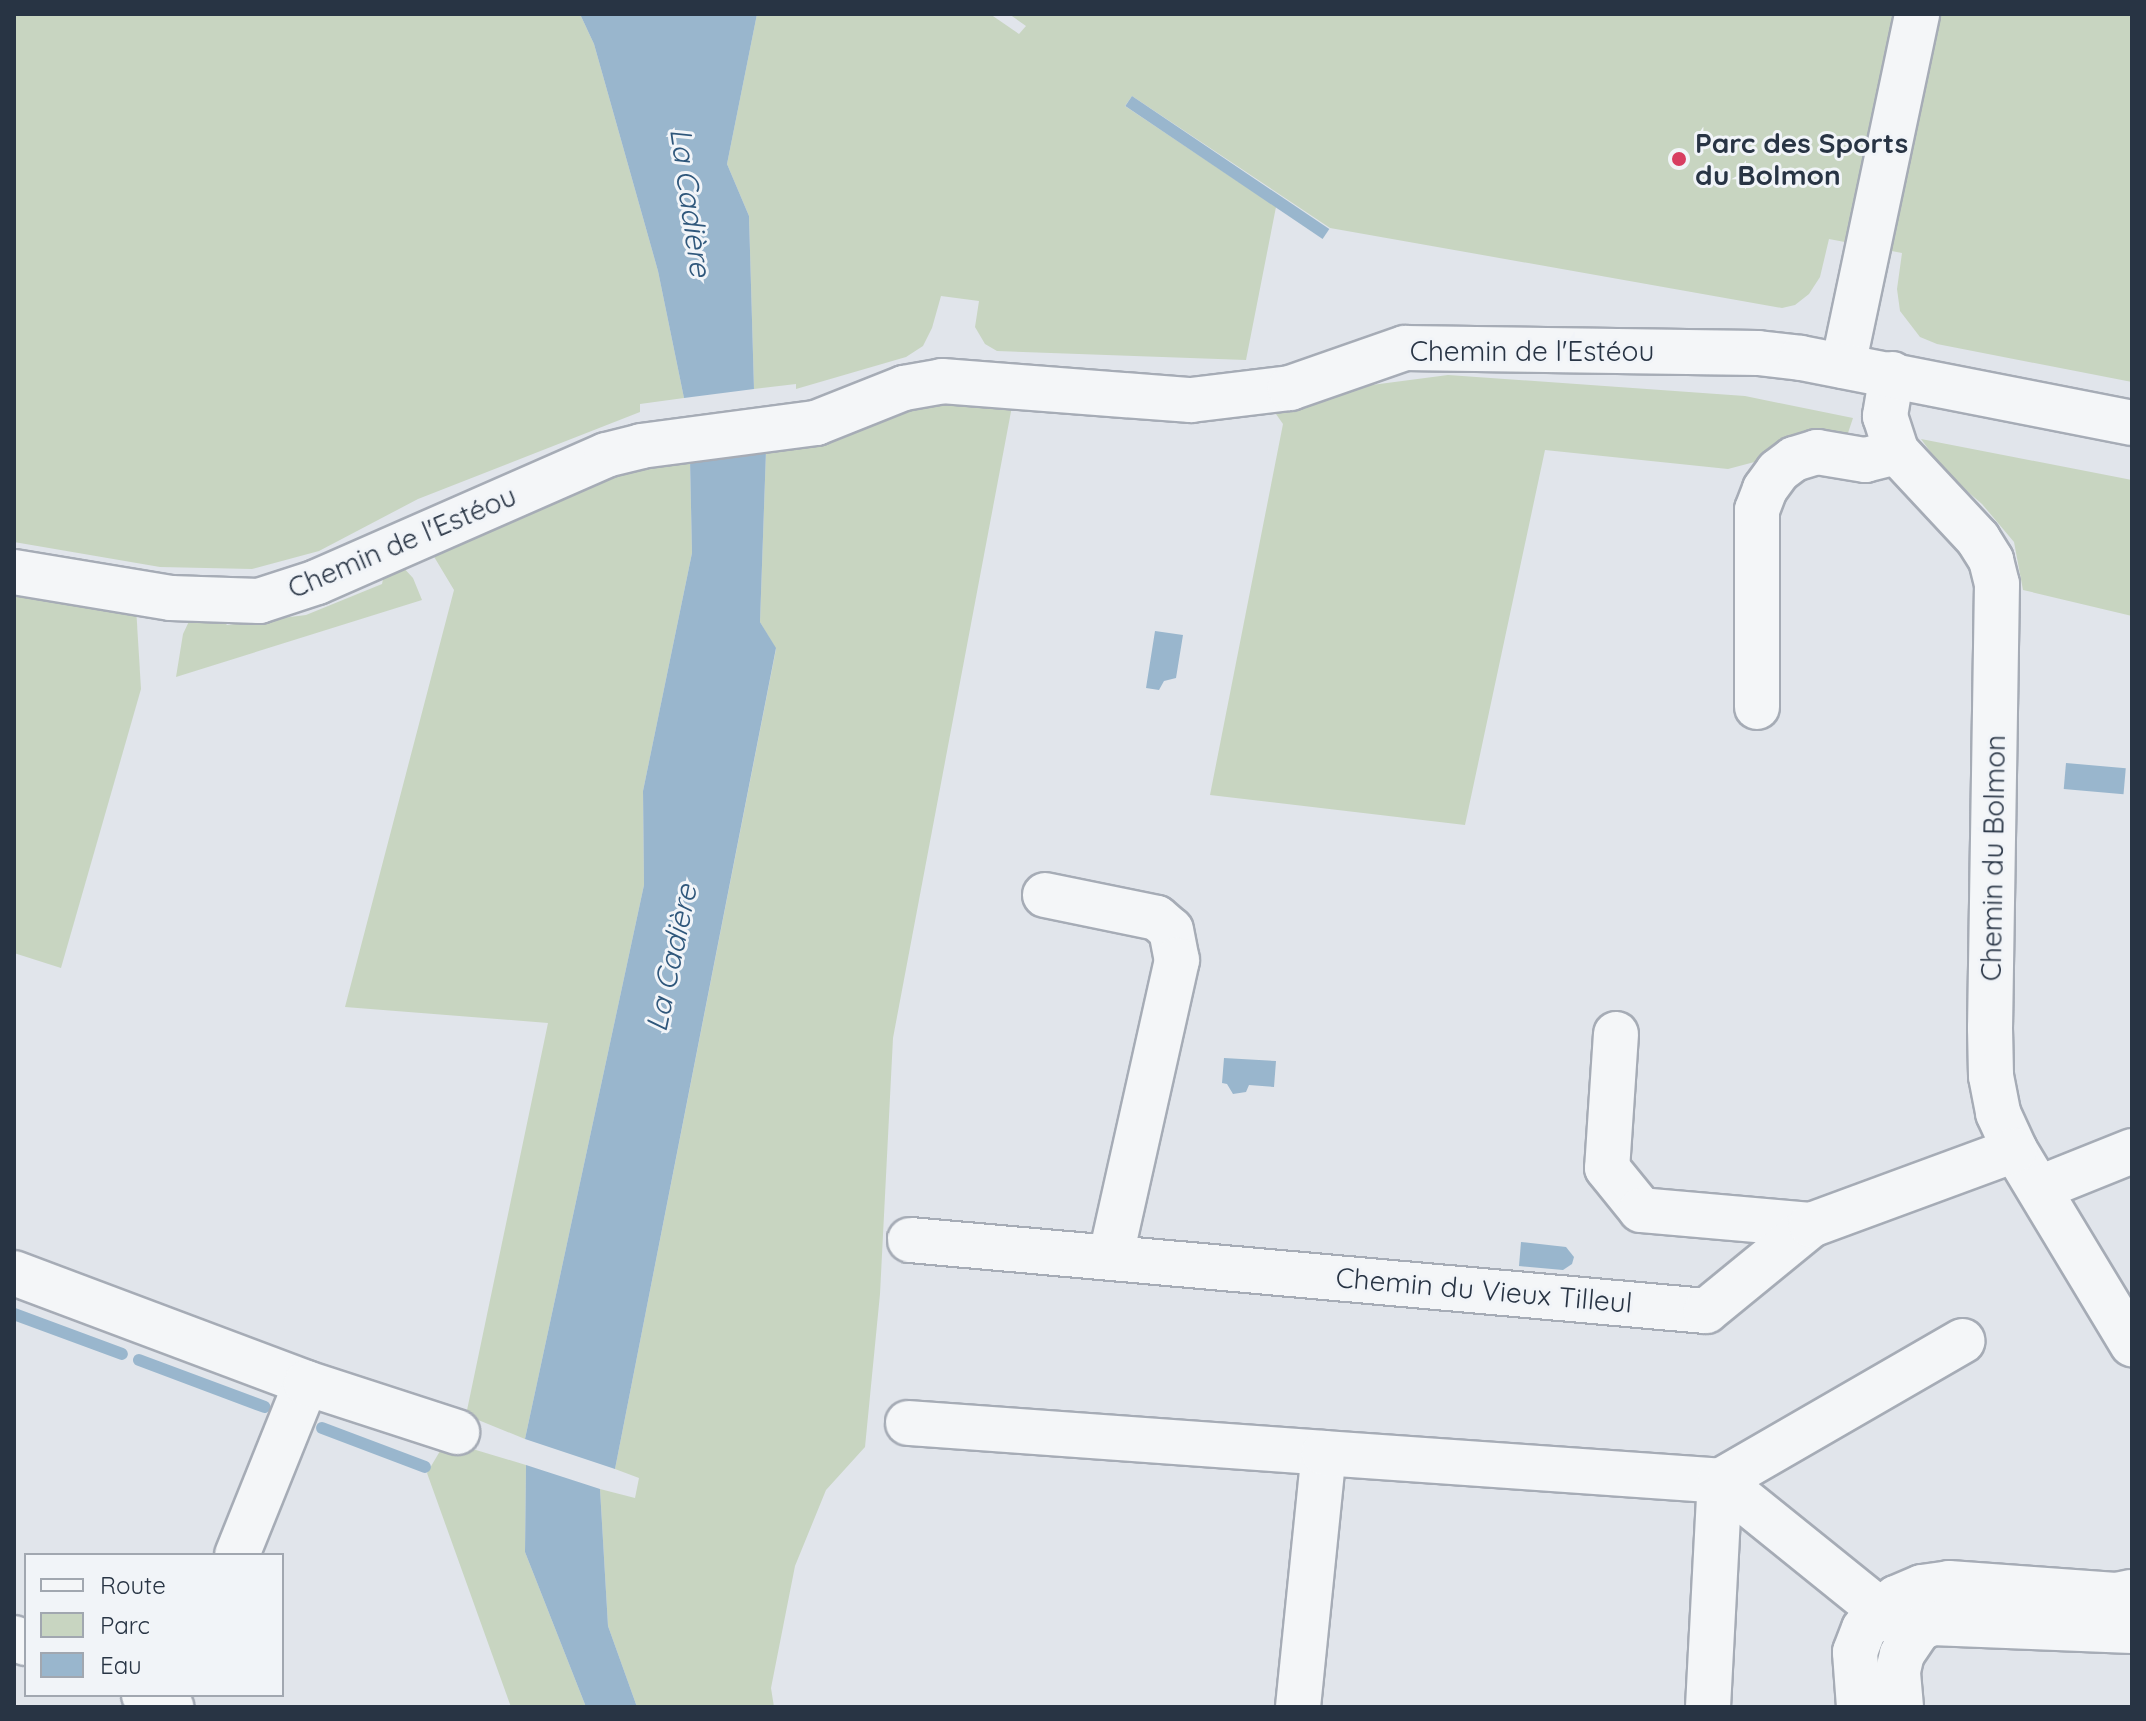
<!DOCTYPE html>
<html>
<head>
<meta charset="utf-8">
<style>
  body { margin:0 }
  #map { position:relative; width:2146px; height:1721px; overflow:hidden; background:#e1e5eb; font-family:Quicksand,sans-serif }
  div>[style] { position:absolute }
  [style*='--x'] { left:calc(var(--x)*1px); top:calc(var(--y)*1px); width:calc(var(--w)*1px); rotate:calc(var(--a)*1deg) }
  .green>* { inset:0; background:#c8d5c1 }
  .water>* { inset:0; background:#99b6cd; transform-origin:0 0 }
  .stream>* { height:12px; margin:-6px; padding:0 6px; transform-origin:6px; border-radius:6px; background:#99b6cd }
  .roads { filter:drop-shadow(2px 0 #a6acb6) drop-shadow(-2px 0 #a6acb6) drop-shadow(0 2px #a6acb6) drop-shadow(0 -2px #a6acb6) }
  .minor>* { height:44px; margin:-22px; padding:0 22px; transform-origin:22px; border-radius:22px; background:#f4f6f8 }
  .dots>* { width:22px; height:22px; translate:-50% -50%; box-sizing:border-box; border:4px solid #f1f4f8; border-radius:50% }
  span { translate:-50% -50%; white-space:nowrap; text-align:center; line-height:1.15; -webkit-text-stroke:6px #f1f4f8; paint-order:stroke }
  .poi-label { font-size:28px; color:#283444; font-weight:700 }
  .left { translate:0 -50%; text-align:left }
  .street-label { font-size:28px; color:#283444 }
  .water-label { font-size:30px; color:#2f577b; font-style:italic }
  .frame { position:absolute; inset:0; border:16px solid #283444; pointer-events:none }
  .legend { position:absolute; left:24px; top:1553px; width:260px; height:144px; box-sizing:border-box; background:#f1f4f8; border:2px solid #a1a7b0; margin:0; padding:10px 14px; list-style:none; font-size:24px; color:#283444 }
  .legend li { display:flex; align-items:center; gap:16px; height:40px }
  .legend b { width:40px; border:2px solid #a1a7b0 }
</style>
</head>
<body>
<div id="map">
  <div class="green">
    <div style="clip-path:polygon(14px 14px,580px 14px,594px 44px,658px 271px,684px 398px,640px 404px,640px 412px,418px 499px,319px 551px,252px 569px,160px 567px,14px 542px)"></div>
    <div style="clip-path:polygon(757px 14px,990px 14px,1019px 34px,1026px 26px,1009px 14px,2132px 14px,2132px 382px,1937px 344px,1920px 337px,1900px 311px,1897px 289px,1902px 253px,1829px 239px,1820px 277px,1809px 294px,1795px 305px,1782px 308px,1330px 228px,1132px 96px,1125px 106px,1276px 207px,1246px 360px,997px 351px,985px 344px,975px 327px,979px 301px,941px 296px,932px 328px,923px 346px,906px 357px,796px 389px,796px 384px,754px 389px,749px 216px,727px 164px)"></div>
    <div style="clip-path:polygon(1448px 375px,1745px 396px,1853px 418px,1848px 433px,1838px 440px,1728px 469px,1545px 450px,1465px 825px,1210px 795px,1283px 424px,1271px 407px,1303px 394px)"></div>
    <div style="clip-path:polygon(908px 400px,1013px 401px,893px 1038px,880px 1294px,865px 1447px,826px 1490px,795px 1566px,771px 1688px,774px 1707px,637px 1707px,608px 1626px,600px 1489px,635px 1498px,639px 1478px,615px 1469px,776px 649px,760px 622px,766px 451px)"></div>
    <div style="clip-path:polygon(1921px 439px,2132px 480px,2132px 616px,2023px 590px,2014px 542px,1982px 504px,1946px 473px)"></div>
    <div style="clip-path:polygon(690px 460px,692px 553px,643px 791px,644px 885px,525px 1439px,466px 1415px,548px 1023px,345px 1007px,454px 590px,433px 555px,610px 465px)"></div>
    <div style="clip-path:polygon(387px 562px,401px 565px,413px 578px,422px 600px,176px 677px,183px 634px,192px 615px,212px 608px,227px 625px,306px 615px,382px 584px)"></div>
    <div style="clip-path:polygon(14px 585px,136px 607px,141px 689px,61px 968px,14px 953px)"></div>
    <div style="clip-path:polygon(446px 1441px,526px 1465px,525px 1552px,586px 1707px,511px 1707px,427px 1473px)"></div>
  </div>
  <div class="water">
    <div style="clip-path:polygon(580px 14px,757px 14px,727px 164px,749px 216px,754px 389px,684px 398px,658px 271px,594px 44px)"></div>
    <div style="left:1132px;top:96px;width:238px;height:12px;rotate:34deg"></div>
    <div style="clip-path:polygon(766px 451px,760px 622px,776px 648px,615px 1469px,525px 1439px,644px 885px,643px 791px,692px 553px,690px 460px)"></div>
    <div style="clip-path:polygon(1155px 631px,1183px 635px,1176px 678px,1164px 681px,1159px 690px,1146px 688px)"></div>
    <div style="left:2066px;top:763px;width:60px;height:26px;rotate:5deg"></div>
    <div style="clip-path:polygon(1224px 1058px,1276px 1061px,1274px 1087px,1249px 1085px,1246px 1092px,1233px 1094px,1227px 1084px,1222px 1083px)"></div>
    <div style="clip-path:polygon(1521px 1242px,1566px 1247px,1574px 1257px,1572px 1264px,1563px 1270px,1519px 1266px)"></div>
    <div style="clip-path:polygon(526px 1465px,600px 1489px,608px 1626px,637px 1707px,586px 1707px,525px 1552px)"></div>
  </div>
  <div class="stream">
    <div style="--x:14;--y:1314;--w:115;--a:20.3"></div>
    <div style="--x:139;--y:1360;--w:134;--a:20.5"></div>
    <div style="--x:322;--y:1428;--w:110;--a:20.7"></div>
  </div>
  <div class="roads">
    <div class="minor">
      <div style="--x:1843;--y:366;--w:360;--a:-78.1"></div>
      <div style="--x:1892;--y:374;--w:43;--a:99.5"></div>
      <div style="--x:1885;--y:416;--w:38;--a:72"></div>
      <div style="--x:1897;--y:452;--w:119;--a:47"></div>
      <div style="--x:1978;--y:539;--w:25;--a:58"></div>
      <div style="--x:1991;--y:560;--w:25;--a:76"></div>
      <div style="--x:1997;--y:584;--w:444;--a:90.9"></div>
      <div style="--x:1990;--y:1028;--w:48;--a:88.8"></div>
      <div style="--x:1991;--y:1076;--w:38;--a:79"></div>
      <div style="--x:1998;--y:1113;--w:41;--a:65.3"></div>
      <div style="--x:2015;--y:1150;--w:227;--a:58.9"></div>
      <div style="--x:14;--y:572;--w:159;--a:9.4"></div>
      <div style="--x:171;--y:598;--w:88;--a:2"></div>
      <div style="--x:259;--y:601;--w:61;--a:-18.1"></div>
      <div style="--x:317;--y:582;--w:316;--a:-23.7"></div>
      <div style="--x:606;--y:455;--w:36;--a:-14"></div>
      <div style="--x:641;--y:446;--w:177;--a:-7.5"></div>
      <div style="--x:816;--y:423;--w:95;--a:-21.7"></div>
      <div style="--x:904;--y:388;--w:39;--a:-10"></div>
      <div style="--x:942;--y:381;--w:250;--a:4.4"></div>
      <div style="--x:1191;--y:400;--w:100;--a:-6.9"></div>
      <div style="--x:1290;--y:388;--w:122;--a:-19.2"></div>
      <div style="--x:1405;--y:348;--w:353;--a:0.8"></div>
      <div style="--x:1758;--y:353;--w:43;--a:6.6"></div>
      <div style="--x:1801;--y:358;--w:337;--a:11.1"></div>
      <div style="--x:1757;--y:707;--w:197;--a:-90"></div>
      <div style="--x:1757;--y:510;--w:22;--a:-69"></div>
      <div style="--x:1765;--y:489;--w:22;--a:-54"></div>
      <div style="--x:1778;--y:471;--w:20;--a:-37"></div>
      <div style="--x:1794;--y:459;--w:24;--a:-17"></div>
      <div style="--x:1817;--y:452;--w:49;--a:9.5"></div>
      <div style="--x:1865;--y:460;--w:33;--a:-14"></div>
      <div style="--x:1045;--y:895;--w:114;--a:11.6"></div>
      <div style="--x:1157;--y:918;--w:18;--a:41"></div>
      <div style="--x:1171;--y:930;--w:31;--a:79"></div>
      <div style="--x:1177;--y:960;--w:303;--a:102.6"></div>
      <div style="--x:1616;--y:1034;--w:134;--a:93.8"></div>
      <div style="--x:1607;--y:1168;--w:54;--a:51"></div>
      <div style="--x:1641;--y:1210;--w:171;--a:5"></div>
      <div style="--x:2040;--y:1188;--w:99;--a:-21.9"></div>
      <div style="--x:910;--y:1240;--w:799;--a:5.1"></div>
      <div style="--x:1706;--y:1311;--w:136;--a:-39.3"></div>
      <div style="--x:1811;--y:1225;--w:217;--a:-20.2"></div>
      <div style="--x:14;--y:1273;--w:312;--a:20.6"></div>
      <div style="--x:908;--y:1423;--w:417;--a:4.1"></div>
      <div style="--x:237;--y:1555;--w:185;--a:-68.1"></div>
      <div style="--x:306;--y:1383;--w:159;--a:18"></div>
      <div style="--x:14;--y:1638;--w:13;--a:23"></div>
      <div style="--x:144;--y:1695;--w:30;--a:24"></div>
      <div style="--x:1298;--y:1707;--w:255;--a:-84.2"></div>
      <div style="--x:1324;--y:1453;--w:397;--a:4"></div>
      <div style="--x:1720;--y:1481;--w:247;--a:38.9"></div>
      <div style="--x:1708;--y:1707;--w:226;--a:-87"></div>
      <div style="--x:1720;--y:1481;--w:280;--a:-30"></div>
      <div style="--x:1859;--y:1707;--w:55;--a:-94.2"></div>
      <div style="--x:1855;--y:1652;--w:25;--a:-69"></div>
      <div style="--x:1864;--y:1629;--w:45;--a:-44.1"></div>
      <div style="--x:1896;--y:1598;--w:28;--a:-23"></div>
      <div style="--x:1922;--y:1587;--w:27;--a:-8"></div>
      <div style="--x:1949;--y:1583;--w:167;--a:4.1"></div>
      <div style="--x:2116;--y:1595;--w:16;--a:-11"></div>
      <div style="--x:1901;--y:1707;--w:36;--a:-95"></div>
      <div style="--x:1898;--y:1671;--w:17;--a:-77"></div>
      <div style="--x:1902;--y:1654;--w:30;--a:-56"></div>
      <div style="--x:1919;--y:1629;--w:14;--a:-25"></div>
      <div style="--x:1932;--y:1623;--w:200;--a:2.3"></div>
    </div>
  </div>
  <div class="dots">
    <div style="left:1679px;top:159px;background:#d83d61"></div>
  </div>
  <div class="poi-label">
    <span class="left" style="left:1695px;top:159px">Parc des Sports<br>du Bolmon</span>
  </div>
  <div class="street-label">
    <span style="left:1532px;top:351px">Chemin de l'Estéou</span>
    <span style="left:402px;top:542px;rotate:-23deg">Chemin de l'Estéou</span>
    <span style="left:1993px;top:858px;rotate:-89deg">Chemin du Bolmon</span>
    <span style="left:1484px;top:1290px;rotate:5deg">Chemin du Vieux Tilleul</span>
  </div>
  <div class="water-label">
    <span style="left:691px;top:202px;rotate:82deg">La Cadière</span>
    <span style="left:671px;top:958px;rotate:-78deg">La Cadière</span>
  </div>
  <div class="frame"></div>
  <ul class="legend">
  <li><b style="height:10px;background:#f4f6f8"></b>Route</li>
  <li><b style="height:22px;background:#c8d5c1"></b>Parc</li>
  <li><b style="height:22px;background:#99b6cd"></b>Eau</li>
  </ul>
</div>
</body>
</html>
